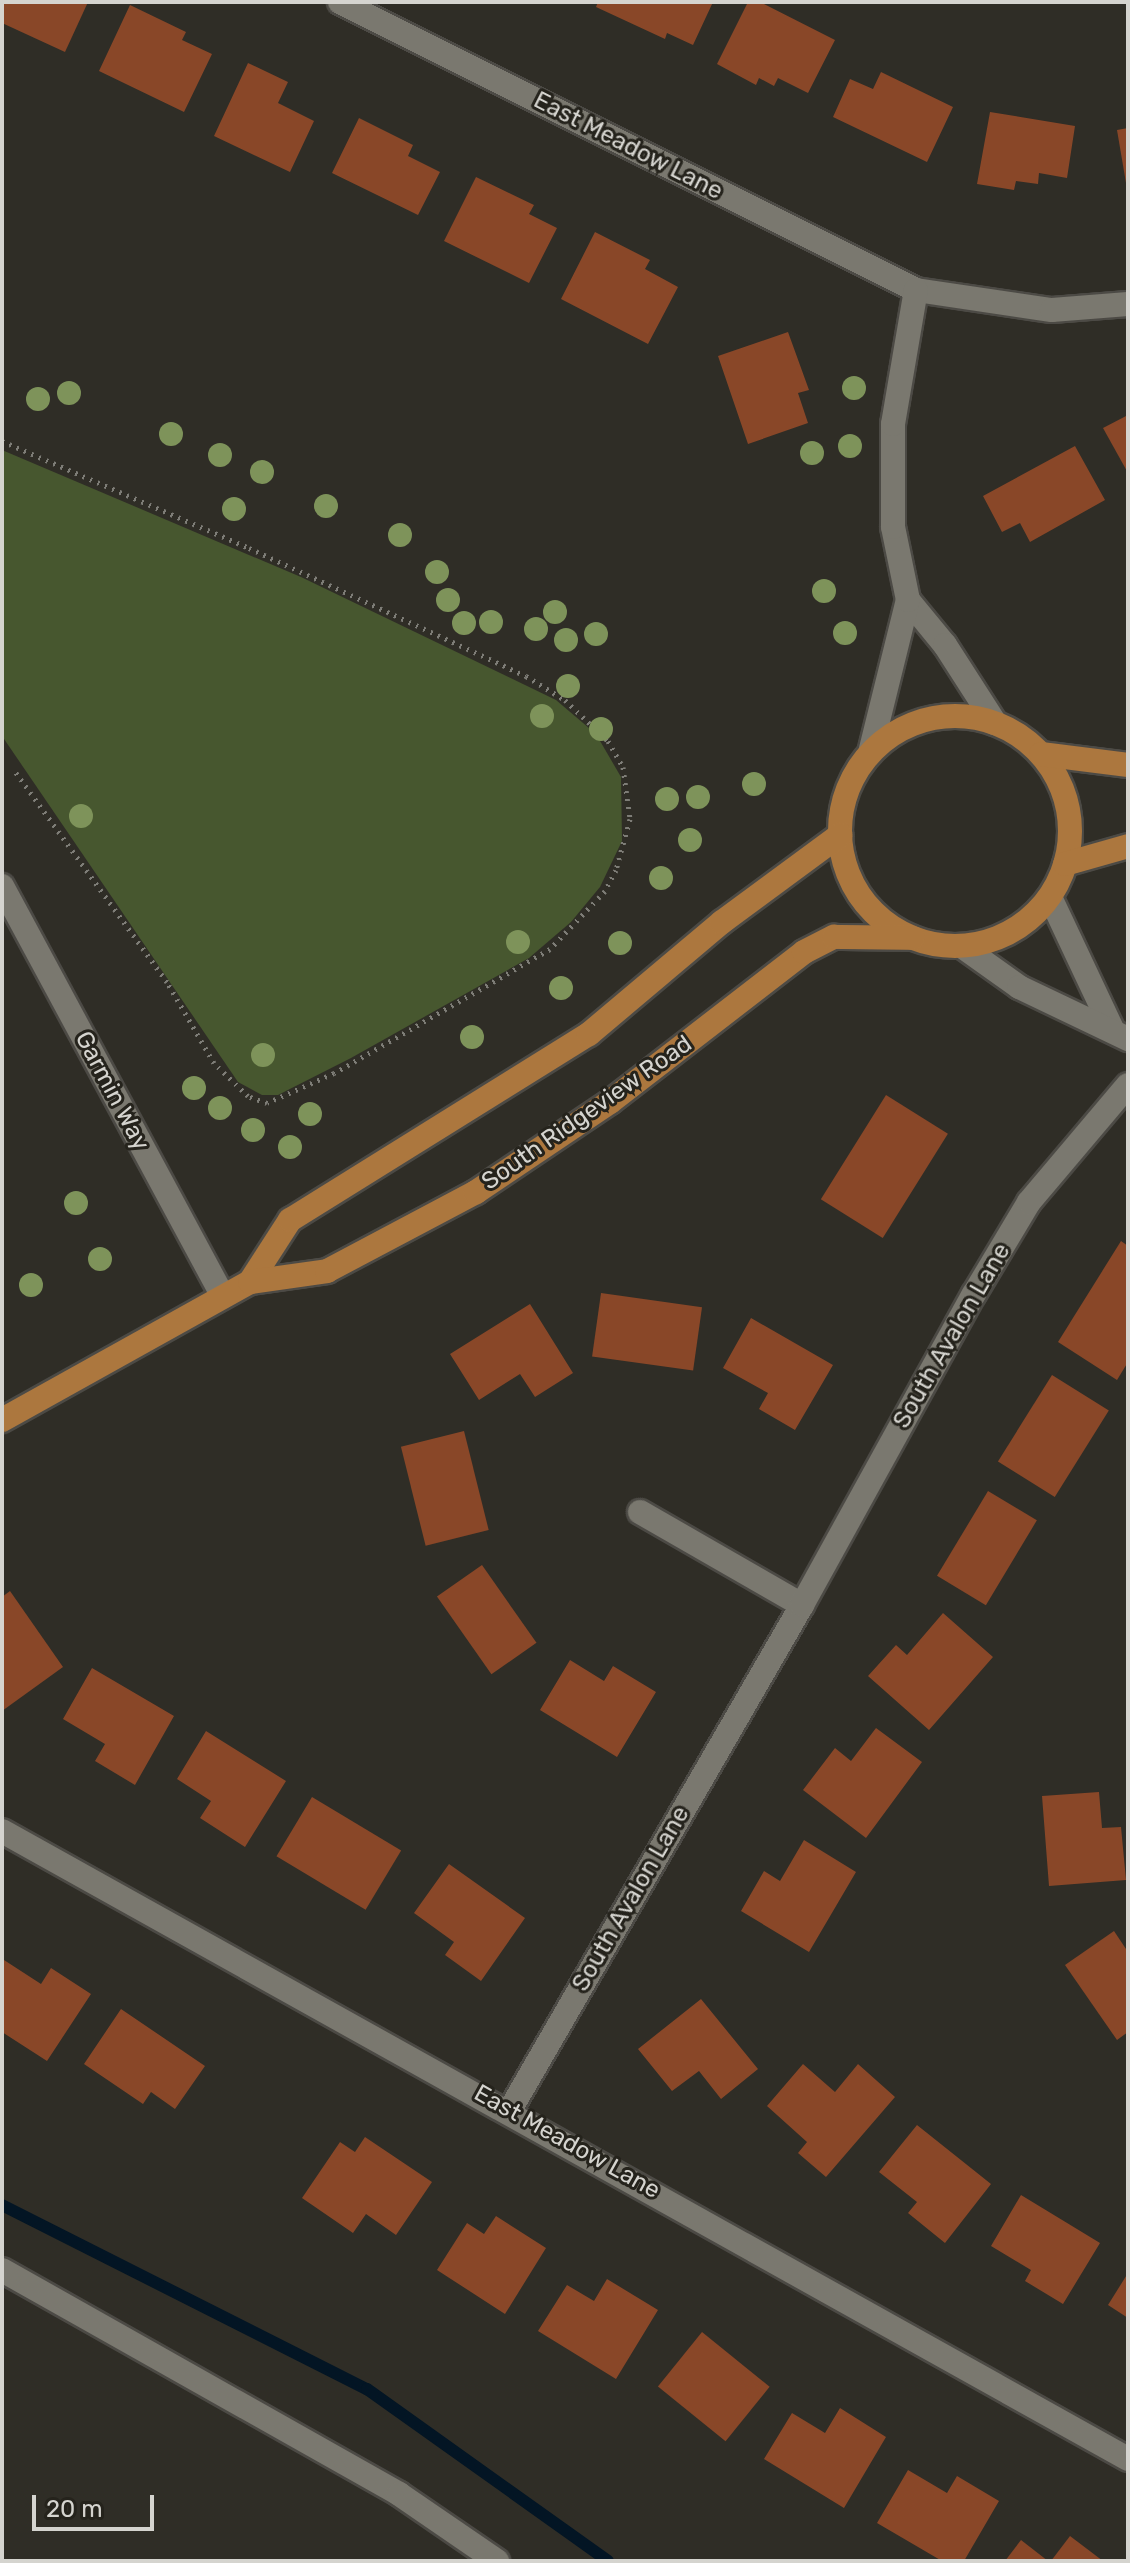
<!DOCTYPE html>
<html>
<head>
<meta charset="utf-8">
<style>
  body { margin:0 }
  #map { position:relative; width:1130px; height:2563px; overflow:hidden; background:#2f2d26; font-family:Rubik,sans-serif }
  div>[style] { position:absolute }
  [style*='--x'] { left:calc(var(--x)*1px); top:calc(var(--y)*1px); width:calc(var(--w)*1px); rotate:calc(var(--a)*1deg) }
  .green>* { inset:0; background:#47572f }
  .stream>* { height:12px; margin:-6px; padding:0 6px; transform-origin:6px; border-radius:6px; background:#031524 }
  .building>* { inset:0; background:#894728; transform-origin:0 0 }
  .path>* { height:5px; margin-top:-2.5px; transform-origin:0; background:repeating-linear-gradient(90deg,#7e7d77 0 2px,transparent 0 8px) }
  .roads { filter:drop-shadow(2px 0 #4c4a45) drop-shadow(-2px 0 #4c4a45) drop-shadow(0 2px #4c4a45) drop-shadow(0 -2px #4c4a45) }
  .minor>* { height:24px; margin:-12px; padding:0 12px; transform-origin:12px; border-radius:12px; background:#7a786f }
  .major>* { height:24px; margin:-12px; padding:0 12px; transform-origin:12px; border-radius:12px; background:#ac773e }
  .major>.ring { margin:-12px; padding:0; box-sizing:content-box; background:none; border:24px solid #ac773e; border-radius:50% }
  .trees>* { width:24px; height:24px; margin:-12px; border-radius:50%; background:#7e935a }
  span { translate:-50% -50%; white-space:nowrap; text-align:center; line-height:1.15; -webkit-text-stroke:6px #25231c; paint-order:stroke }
  .street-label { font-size:24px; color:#d5d4cf }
  .frame { position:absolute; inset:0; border:4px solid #d5d4cf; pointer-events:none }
  .scale { position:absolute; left:32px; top:2495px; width:122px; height:36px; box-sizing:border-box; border:4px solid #d5d4cf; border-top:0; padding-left:10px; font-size:24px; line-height:28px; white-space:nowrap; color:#d5d4cf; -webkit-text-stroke:6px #25231c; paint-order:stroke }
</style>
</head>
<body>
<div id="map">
  <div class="green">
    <div style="clip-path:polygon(2px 450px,301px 577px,556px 700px,596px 734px,621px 777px,622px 841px,600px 887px,571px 922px,529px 958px,351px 1058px,278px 1095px,262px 1095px,238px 1082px,2px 736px)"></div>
  </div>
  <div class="stream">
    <div style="--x:2;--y:2205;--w:409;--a:26.8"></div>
    <div style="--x:367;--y:2389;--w:296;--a:35.5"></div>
  </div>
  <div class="building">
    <div style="clip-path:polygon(2px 2px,88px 2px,65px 52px,2px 23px)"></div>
    <div style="clip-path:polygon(598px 2px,713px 2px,693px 45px,667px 33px,665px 39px,596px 7px)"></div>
    <div style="clip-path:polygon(748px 2px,760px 2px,835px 40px,808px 93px,778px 78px,774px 86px,759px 78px,756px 85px,717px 64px)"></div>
    <div style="clip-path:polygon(130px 5px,186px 32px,182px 40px,212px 54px,184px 112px,99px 71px)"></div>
    <div style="clip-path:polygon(248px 63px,288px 82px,278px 103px,314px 121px,290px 172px,214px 136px)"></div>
    <div style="clip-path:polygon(881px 72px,953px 107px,927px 162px,833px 117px,850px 79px,873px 89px)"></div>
    <div style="clip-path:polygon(990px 112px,1075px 126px,1067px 178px,1039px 173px,1038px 184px,1016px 181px,1014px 190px,977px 184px)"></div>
    <div style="clip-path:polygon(359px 118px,413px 145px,408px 156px,440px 172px,418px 215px,332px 173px)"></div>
    <div style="clip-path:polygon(1128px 128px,1128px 183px,1126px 183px,1117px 130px)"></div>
    <div style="clip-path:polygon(476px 177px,534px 205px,529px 214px,557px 228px,529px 283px,444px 241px)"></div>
    <div style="clip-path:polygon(595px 232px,650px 260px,645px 269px,678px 287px,648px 344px,561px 299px)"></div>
    <div style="clip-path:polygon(788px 332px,809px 390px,798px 393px,808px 423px,748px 444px,718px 356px)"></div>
    <div style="clip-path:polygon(1128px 415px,1128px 473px,1103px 428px)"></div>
    <div style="clip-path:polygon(1075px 446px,1105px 500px,1030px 542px,1020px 523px,1002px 532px,983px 496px)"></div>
    <div style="left:886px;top:1095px;width:73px;height:123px;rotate:32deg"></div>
    <div style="clip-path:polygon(1121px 1241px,1128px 1246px,1128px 1362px,1117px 1380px,1058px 1342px)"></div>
    <div style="left:601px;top:1293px;width:102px;height:64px;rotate:8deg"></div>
    <div style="clip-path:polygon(530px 1304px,573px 1373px,535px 1397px,520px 1374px,479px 1400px,450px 1354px)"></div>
    <div style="clip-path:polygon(751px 1318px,833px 1365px,795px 1430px,759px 1409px,768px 1393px,723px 1368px)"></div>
    <div style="left:1052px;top:1375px;width:67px;height:102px;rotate:32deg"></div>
    <div style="left:464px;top:1431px;width:102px;height:65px;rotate:76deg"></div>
    <div style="left:988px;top:1491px;width:57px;height:99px;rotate:31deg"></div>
    <div style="left:482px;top:1565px;width:95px;height:55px;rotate:55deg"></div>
    <div style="clip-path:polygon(10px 1591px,63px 1667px,2px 1711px,2px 1597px)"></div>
    <div style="clip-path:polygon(943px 1613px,993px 1657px,929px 1730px,868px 1676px,896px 1645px,907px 1655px)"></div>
    <div style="clip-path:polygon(570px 1660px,604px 1681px,613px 1666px,656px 1692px,617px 1757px,540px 1710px)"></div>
    <div style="clip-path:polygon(92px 1668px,174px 1716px,135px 1785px,95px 1761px,105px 1744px,63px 1719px)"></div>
    <div style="clip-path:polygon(876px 1728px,922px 1762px,866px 1838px,803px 1790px,835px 1748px,851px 1761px)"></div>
    <div style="clip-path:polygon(206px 1731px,286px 1781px,245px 1847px,200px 1818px,211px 1801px,177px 1779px)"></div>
    <div style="clip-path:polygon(1099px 1792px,1102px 1828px,1121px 1827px,1126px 1880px,1049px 1886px,1042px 1796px)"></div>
    <div style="left:312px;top:1797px;width:104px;height:69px;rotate:31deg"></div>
    <div style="clip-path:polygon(804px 1840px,856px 1872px,809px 1952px,741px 1911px,764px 1871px,780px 1881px)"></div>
    <div style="clip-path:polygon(449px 1864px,525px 1918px,481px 1981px,445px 1955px,454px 1942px,414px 1913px)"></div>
    <div style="clip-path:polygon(1114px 1931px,1128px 1952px,1128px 2032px,1117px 2040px,1065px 1965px)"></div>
    <div style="clip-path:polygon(4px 1960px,41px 1984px,51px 1968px,91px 1994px,47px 2061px,2px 2032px)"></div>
    <div style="clip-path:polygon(701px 1999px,758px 2069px,721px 2099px,699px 2071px,672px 2091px,638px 2049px)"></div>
    <div style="clip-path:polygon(121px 2009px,205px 2066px,175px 2109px,151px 2092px,143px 2104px,84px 2064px)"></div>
    <div style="clip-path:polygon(803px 2064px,835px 2092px,858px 2064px,895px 2097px,826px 2177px,798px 2153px,807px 2142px,767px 2106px)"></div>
    <div style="clip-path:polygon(917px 2125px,991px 2184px,945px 2243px,908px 2213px,917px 2202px,879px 2172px)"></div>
    <div style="clip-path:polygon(365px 2137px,432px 2182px,396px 2235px,366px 2214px,353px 2233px,302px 2198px,340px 2142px,355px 2152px)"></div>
    <div style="clip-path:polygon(1021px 2195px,1100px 2243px,1063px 2304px,1025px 2281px,1031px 2270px,991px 2246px)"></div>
    <div style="clip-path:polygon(496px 2216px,546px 2248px,505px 2314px,437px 2270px,467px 2223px,484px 2234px)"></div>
    <div style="clip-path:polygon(1128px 2273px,1128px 2318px,1108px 2305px)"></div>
    <div style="clip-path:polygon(607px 2279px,658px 2310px,616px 2379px,538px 2331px,567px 2285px,594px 2301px)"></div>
    <div style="left:702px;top:2332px;width:87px;height:70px;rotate:39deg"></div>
    <div style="clip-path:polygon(840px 2408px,886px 2437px,844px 2508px,764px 2459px,792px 2413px,825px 2433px)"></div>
    <div style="clip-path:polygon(908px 2470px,947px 2493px,957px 2476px,999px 2501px,964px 2561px,942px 2561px,877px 2523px)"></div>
    <div style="clip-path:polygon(1070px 2536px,1103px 2561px,1051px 2561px)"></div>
    <div style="clip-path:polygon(1021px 2540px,1048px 2561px,1005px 2561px)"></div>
  </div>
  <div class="path">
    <div style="--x:2;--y:441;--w:269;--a:23.4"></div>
    <div style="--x:249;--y:548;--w:305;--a:24.8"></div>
    <div style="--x:526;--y:676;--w:46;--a:31.6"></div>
    <div style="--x:565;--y:700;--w:59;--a:43.6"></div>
    <div style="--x:608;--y:741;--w:30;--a:60"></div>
    <div style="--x:623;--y:767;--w:52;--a:82.3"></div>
    <div style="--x:630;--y:819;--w:53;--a:105.4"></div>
    <div style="--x:616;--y:870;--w:24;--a:118"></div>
    <div style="--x:605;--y:891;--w:80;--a:133.5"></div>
    <div style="--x:550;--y:949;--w:249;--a:150.1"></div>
    <div style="--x:334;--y:1073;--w:73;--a:155.9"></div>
    <div style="--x:267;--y:1103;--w:20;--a:-160"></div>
    <div style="--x:248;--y:1096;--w:47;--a:-135.9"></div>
    <div style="--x:214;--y:1063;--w:94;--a:-120.1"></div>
    <div style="--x:167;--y:982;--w:260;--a:-125.8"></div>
  </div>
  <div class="roads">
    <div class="minor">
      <div style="--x:340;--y:2;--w:644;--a:26.57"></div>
      <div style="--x:916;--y:290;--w:137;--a:8.4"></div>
      <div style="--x:1052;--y:310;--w:76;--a:-4.5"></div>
      <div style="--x:908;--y:600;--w:58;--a:50.6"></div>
      <div style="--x:945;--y:645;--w:93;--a:57.3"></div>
      <div style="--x:870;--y:753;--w:158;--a:-76.1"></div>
      <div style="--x:908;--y:600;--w:75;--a:-101.6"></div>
      <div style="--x:893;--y:527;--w:103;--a:-90"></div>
      <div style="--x:893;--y:424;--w:136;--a:-80.3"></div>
      <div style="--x:2;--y:886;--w:466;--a:61.7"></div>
      <div style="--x:1050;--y:897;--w:146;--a:64.8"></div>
      <div style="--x:963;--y:947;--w:69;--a:35.5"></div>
      <div style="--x:1019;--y:987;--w:121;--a:25.5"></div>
      <div style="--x:640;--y:1512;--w:187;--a:29.9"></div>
      <div style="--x:2;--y:1831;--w:1289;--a:29.15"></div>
      <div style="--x:510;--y:2110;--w:583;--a:-59.96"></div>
      <div style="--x:802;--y:1605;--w:355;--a:-61.1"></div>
      <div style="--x:974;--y:1294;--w:107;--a:-59.1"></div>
      <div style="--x:1029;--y:1202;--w:153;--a:-49.8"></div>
      <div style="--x:2;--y:2270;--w:456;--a:29.4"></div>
      <div style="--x:399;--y:2494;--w:119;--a:34.4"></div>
    </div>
    <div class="major">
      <div class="ring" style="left:840px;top:716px;width:206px;height:206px"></div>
      <div style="--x:1041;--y:754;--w:88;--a:7.2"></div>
      <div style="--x:1065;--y:864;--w:66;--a:-15.9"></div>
      <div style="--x:250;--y:1282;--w:74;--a:-57.2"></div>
      <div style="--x:290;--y:1220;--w:352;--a:-31.9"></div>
      <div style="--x:589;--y:1034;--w:174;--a:-40.1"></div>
      <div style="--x:722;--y:922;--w:147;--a:-36.4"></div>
      <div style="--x:2;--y:1420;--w:284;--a:-29.1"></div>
      <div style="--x:250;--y:1282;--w:78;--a:-8.1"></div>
      <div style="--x:327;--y:1271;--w:169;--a:-27.9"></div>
      <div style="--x:476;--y:1192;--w:161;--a:-33.9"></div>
      <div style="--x:610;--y:1102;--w:245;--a:-37.7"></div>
      <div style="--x:804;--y:952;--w:34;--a:-27"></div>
      <div style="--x:834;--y:937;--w:79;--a:0.7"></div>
    </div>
  </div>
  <div class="trees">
    <div style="left:854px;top:388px"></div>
    <div style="left:69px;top:393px"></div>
    <div style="left:38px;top:399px"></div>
    <div style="left:171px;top:434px"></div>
    <div style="left:850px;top:446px"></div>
    <div style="left:812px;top:453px"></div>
    <div style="left:220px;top:455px"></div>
    <div style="left:262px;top:472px"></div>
    <div style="left:326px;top:506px"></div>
    <div style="left:234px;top:509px"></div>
    <div style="left:400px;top:535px"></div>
    <div style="left:437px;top:572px"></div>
    <div style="left:824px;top:591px"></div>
    <div style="left:448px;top:600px"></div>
    <div style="left:555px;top:612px"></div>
    <div style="left:491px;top:622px"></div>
    <div style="left:464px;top:623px"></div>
    <div style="left:536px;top:629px"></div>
    <div style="left:845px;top:633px"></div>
    <div style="left:596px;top:634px"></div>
    <div style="left:566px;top:640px"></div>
    <div style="left:568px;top:686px"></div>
    <div style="left:542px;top:716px"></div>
    <div style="left:601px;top:729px"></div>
    <div style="left:754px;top:784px"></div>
    <div style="left:698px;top:797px"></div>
    <div style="left:667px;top:799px"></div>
    <div style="left:81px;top:816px"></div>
    <div style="left:690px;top:840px"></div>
    <div style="left:661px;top:878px"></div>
    <div style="left:518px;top:942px"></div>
    <div style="left:620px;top:943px"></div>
    <div style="left:561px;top:988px"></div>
    <div style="left:472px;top:1037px"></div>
    <div style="left:263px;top:1055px"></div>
    <div style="left:194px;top:1088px"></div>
    <div style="left:220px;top:1108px"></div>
    <div style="left:310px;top:1114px"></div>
    <div style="left:253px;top:1130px"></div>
    <div style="left:290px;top:1147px"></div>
    <div style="left:76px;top:1203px"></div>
    <div style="left:100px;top:1259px"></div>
    <div style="left:31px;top:1285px"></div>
  </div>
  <div class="street-label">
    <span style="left:628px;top:146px;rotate:27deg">East Meadow Lane</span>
    <span style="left:112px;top:1091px;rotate:62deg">Garmin Way</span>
    <span style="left:587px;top:1113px;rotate:-35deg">South Ridgeview Road</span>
    <span style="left:952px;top:1336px;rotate:-60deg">South Avalon Lane</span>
    <span style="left:631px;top:1899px;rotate:-60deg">South Avalon Lane</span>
    <span style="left:567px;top:2142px;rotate:29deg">East Meadow Lane</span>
  </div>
  <div class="frame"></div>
  <div class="scale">20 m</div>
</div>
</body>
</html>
